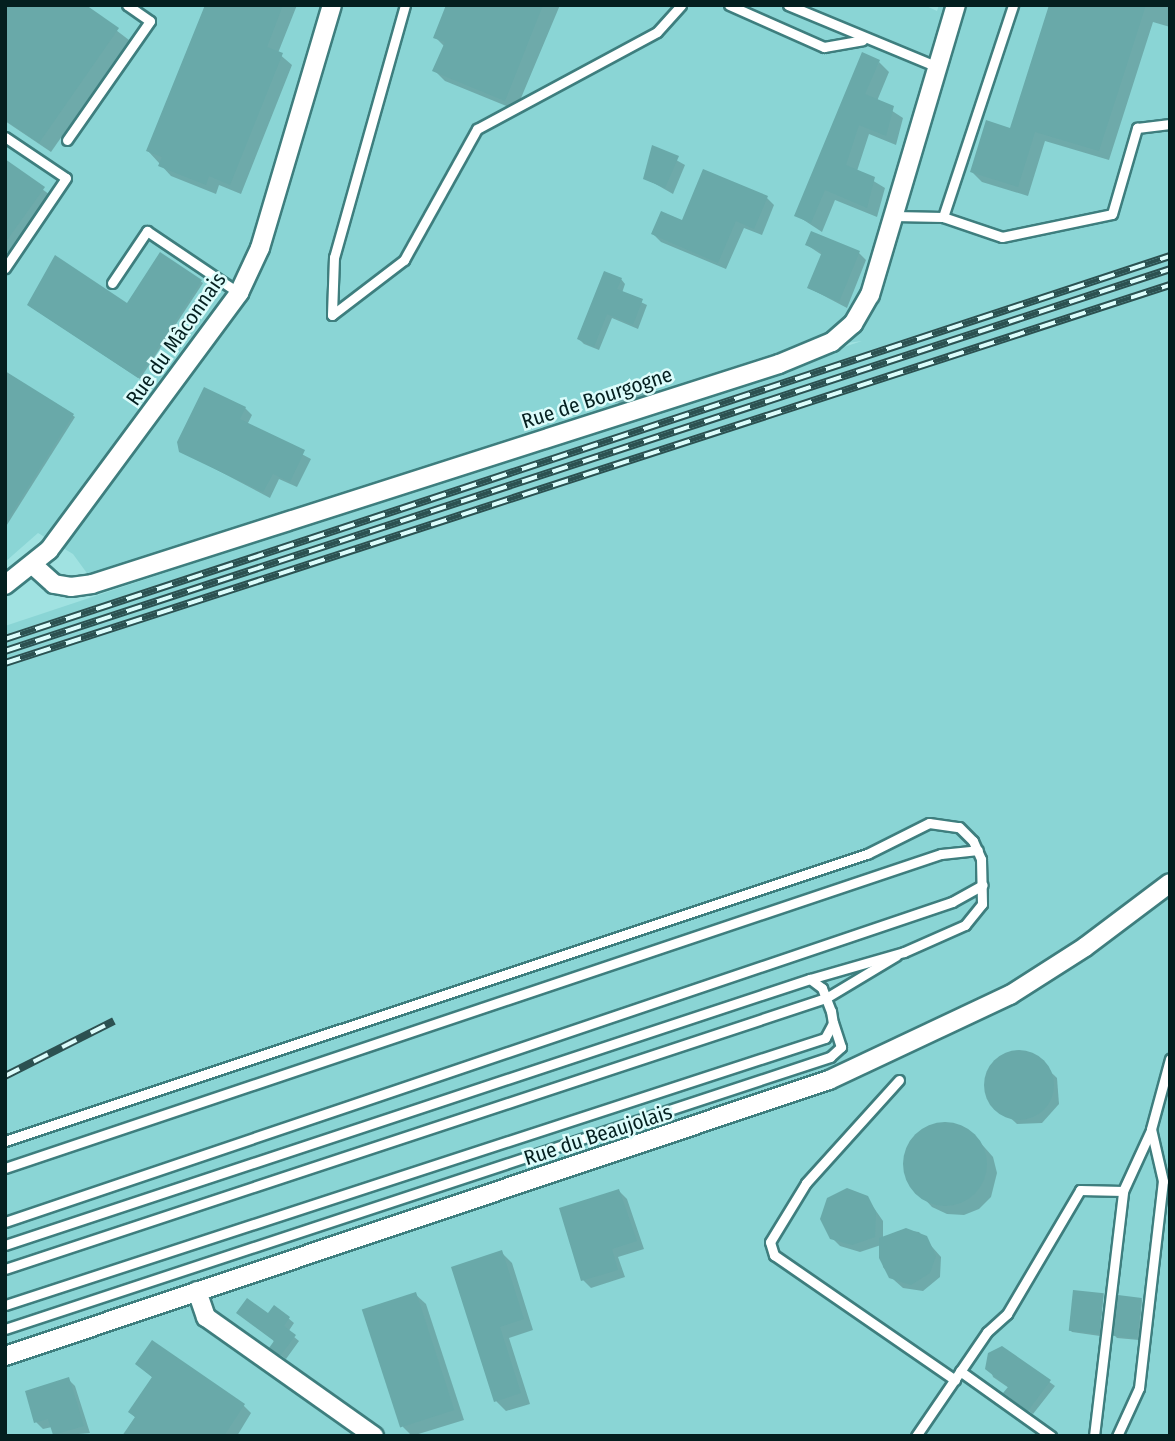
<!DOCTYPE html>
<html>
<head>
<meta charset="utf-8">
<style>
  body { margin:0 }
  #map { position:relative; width:1175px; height:1441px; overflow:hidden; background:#a0e2e1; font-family:"Fira Sans Condensed",sans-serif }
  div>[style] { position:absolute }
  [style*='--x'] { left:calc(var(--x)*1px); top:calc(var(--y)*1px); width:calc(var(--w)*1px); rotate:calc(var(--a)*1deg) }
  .built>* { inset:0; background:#8ad5d5 }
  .shadow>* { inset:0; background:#0003 }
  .building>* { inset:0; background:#69a9a9; transform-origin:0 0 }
  .round { border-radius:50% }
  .roads { filter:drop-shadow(2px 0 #3e7e7e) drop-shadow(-2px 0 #3e7e7e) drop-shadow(0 2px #3e7e7e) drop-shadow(0 -2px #3e7e7e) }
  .service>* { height:9px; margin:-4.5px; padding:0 4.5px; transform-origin:4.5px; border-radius:4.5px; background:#fff }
  .minor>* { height:18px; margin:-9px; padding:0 9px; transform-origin:9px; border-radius:9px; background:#fff }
  .rail>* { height:8px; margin-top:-4px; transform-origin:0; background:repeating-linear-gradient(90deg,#dcfcfb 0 16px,#2c5151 0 32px); box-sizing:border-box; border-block:2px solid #2c5151 }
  span { translate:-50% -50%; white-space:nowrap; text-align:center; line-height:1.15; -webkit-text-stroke:5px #dcfcfb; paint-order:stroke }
  .street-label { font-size:21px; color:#041f1f }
  .frame { position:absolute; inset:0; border:7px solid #041f1f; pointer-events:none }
</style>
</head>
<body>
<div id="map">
  <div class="built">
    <div style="clip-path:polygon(5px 5px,924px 5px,937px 11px,939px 5px,1170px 5px,1170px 1436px,5px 1436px,5px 626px,862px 341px,779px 352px,89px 576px,73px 554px,38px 533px,5px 562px)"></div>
  </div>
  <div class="shadow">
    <div style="clip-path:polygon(5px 5px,83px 5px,129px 40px,51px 152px,5px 121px)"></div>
    <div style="clip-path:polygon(207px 5px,297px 5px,278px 53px,292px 65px,241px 194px,219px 185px,216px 194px,171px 176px,148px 151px)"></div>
    <div style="clip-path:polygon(448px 5px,560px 5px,516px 110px,445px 81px,435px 71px,445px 47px,435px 37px)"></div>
    <div style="clip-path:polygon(1051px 5px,1170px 5px,1170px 27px,1153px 22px,1109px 160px,1045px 141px,1028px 196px,982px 182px,972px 172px,1011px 130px)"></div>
    <div style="clip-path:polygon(879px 62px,889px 72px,877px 101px,903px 118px,896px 145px,869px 134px,857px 171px,885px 188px,877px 217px,835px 200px,822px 232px,796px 215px)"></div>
    <div style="clip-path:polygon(653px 147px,685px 165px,673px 194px,645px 178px)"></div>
    <div style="clip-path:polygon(5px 161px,54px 198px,13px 256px,5px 251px)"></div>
    <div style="clip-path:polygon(767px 198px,774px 205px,762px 235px,744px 228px,726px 269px,661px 242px,653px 234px)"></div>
    <div style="clip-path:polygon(807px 245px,859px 253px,866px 260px,847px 308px,809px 288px,822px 255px)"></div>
    <div style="clip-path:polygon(160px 255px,203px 283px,140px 379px,31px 307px,127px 305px)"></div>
    <div style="clip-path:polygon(621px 279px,625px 284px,622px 293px,647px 305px,638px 329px,612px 318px,599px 350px,584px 344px,579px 339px)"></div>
    <div style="clip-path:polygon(5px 373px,75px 417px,5px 528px)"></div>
    <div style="clip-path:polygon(647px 380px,655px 397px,623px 408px,618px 403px)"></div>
    <div style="clip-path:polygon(245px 408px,252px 415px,247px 425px,311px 459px,297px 487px,279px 479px,270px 498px,181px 451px)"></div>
    <div style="clip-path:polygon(1008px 1054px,1033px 1055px,1057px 1078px,1059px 1104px,1042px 1123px,1017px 1124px,989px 1098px,989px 1072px)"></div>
    <div style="clip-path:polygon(939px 1124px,971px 1132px,993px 1157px,997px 1173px,991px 1197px,979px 1209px,964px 1215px,947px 1214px,932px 1207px,909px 1182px,905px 1166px,914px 1139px)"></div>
    <div style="clip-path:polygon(619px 1191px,627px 1199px,644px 1249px,618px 1257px,625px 1277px,591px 1288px,583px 1280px)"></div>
    <div style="clip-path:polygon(867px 1198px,883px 1221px,883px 1238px,902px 1230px,919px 1232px,941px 1257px,940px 1277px,923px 1291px,903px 1288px,894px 1280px,883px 1267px,881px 1245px,860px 1252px,840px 1246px,832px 1238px)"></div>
    <div style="clip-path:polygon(501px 1252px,512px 1263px,533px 1330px,509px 1338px,530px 1404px,506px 1411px,496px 1401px)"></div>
    <div style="clip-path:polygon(415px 1294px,426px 1304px,464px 1420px,412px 1436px,403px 1427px)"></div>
    <div style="clip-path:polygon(1103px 1295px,1100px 1336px,1072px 1332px,1070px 1330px)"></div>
    <div style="clip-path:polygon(1142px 1299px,1139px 1340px,1117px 1338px,1115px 1336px)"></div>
    <div style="clip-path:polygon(275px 1307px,294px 1323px,288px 1332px,299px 1341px,286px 1359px,276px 1352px,268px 1316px)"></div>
    <div style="clip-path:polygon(1002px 1348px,1055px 1386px,1033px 1414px,1010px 1398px,1009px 1388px,993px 1377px,987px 1358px)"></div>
    <div style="clip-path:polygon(137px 1364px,243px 1405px,251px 1413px,237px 1436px,125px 1436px,136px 1418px,130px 1412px,153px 1378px)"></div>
    <div style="clip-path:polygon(68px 1379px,75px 1386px,90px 1433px,56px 1436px,52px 1427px,43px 1429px,36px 1422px,27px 1392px)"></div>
  </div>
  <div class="building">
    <div style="clip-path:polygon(5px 5px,86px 5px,119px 28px,39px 143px,5px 120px)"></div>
    <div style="clip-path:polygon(205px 5px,283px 5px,267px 47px,283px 53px,230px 185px,209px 176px,206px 185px,158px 166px,162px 157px,146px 151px)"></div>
    <div style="clip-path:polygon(446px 5px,543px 5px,505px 101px,432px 71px,445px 42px,433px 38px)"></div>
    <div style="clip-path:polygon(1049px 5px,1146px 5px,1099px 151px,1035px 132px,1018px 187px,970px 172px,986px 120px,1010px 128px)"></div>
    <div style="clip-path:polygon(862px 52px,880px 60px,865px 94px,894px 106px,886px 136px,859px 125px,846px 165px,875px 177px,867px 208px,825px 190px,811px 223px,794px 216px)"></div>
    <div style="clip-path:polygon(652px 145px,679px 156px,665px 188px,643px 179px)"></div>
    <div style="clip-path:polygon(5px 159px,45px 187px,5px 243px)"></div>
    <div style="clip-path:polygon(703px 169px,768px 196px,754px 229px,736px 221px,718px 263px,651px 234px,661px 211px,682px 220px)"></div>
    <div style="clip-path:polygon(811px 231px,860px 251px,839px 302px,807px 288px,822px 252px,805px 245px)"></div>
    <div style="clip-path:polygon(160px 252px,202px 280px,138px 378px,27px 305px,55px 255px,127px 303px)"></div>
    <div style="clip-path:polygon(604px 271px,622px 278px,617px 289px,643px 299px,633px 325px,607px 314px,594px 347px,577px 339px)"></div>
    <div style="clip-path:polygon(5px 371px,74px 414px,5px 524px)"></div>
    <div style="left:648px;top:378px;width:15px;height:38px;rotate:74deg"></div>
    <div style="clip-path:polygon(204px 387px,246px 407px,240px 419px,305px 450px,290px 482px,273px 474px,263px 492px,179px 452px,177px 442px)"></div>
    <div class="round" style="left:984px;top:1050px;width:70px;height:70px"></div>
    <div class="round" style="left:903px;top:1122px;width:84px;height:84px"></div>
    <div style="clip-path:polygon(847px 1188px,868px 1196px,876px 1212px,875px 1237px,852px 1245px,830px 1239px,820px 1219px,827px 1198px)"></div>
    <div style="clip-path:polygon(619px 1189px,637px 1241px,612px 1249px,618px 1270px,581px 1281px,559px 1208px)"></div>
    <div style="clip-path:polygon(906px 1228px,927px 1236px,936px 1256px,930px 1273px,911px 1285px,889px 1278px,879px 1258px,879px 1238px)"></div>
    <div style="clip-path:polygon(502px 1250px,524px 1319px,500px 1327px,521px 1393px,494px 1402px,451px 1267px)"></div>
    <div style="left:1073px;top:1290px;width:31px;height:41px;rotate:6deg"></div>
    <div style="left:416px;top:1292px;width:124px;height:57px;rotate:72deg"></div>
    <div style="left:1118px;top:1295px;width:24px;height:41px;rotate:7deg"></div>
    <div style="clip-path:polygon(247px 1298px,268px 1313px,274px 1305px,290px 1317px,284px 1326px,296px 1335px,280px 1356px,269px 1348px,274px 1341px,236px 1313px)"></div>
    <div style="clip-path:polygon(152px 1340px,245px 1404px,224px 1436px,122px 1436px,135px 1417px,128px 1412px,152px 1377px,135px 1364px)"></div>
    <div style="clip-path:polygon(1002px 1346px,1051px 1380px,1028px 1411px,1003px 1393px,1008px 1387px,985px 1369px,988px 1353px)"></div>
    <div style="clip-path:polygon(69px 1377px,84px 1426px,53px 1435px,48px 1419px,34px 1423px,25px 1391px)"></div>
  </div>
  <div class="roads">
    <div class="service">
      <div style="--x:405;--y:5;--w:262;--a:105.7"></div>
      <div style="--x:334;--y:257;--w:58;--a:92"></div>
      <div style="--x:332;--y:315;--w:91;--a:-37.4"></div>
      <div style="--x:404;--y:260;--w:150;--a:-60.9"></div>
      <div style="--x:477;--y:129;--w:204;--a:-28.3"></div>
      <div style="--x:657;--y:32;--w:36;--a:-48"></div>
      <div style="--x:729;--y:5;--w:104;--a:23.9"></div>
      <div style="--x:824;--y:47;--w:39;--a:-10"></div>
      <div style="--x:788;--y:5;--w:162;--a:22.5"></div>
      <div style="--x:5;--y:137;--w:73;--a:33.9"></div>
      <div style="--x:66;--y:178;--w:109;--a:124.1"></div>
      <div style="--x:67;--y:140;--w:145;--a:-55.1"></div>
      <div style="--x:150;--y:21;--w:28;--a:-145"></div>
      <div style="--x:894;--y:216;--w:49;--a:1.2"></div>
      <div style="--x:943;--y:217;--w:62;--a:18.7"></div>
      <div style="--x:1002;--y:237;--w:112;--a:-11.8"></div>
      <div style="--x:1112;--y:214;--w:90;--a:-73.8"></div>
      <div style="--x:1137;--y:128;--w:33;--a:-7"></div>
      <div style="--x:943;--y:217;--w:223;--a:-71.7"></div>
      <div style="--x:112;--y:283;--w:63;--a:-56.1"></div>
      <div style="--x:147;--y:231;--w:111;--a:34"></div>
      <div style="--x:899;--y:1080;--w:139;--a:132.1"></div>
      <div style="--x:806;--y:1183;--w:69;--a:121.4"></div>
      <div style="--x:770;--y:1242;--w:14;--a:73"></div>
      <div style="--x:774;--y:1255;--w:220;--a:34.6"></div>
      <div style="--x:5;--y:1141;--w:909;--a:-18.42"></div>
      <div style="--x:867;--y:854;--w:69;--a:-26.6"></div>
      <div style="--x:929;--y:823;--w:30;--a:8"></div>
      <div style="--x:959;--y:827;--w:20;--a:45"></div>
      <div style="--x:973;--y:841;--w:20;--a:66"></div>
      <div style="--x:981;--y:859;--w:45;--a:88.7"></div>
      <div style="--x:982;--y:904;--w:27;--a:129"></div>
      <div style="--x:965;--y:925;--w:67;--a:156.1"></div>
      <div style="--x:904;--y:952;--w:98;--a:164"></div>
      <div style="--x:5;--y:1168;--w:987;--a:-18.55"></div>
      <div style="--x:941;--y:854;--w:37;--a:-6"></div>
      <div style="--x:5;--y:1222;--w:1000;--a:-18.67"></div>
      <div style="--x:952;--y:902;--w:35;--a:-29"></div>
      <div style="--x:5;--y:1245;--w:848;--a:-18.29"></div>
      <div style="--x:810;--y:979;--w:15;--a:37"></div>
      <div style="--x:822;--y:988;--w:25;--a:69"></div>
      <div style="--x:831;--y:1011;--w:12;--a:81"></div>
      <div style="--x:833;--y:1023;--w:17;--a:118"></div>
      <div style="--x:825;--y:1038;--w:862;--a:161.96"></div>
      <div style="--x:5;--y:1269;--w:865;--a:-18.27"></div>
      <div style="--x:826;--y:998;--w:82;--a:-31"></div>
      <div style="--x:5;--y:1329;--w:869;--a:-18.25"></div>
      <div style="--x:830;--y:1057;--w:15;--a:-42"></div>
      <div style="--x:841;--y:1047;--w:25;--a:-108"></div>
      <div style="--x:960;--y:1371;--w:112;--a:35.5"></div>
      <div style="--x:916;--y:1436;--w:126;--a:-55.7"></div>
      <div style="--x:987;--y:1332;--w:27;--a:-42"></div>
      <div style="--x:1007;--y:1314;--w:144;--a:-59.5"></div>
      <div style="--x:1080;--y:1190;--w:43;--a:1.3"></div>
      <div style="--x:1094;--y:1436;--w:247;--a:-83.2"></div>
      <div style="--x:1123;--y:1191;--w:67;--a:-65.3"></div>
      <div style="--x:1117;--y:1436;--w:53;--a:-65.4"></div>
      <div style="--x:1139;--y:1388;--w:208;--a:-83.4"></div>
      <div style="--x:1163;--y:1181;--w:53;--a:-103"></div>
      <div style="--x:1151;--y:1129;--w:73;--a:-74.8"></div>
    </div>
    <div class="minor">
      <div style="--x:33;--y:565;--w:28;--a:42"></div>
      <div style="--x:54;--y:584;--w:17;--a:10"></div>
      <div style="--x:71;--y:587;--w:21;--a:-8"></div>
      <div style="--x:92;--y:584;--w:721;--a:-17.76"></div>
      <div style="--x:779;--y:364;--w:57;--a:-22.5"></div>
      <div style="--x:832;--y:342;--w:28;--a:-41"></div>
      <div style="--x:853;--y:324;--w:34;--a:-60"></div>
      <div style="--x:870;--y:295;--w:302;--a:-73.5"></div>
      <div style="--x:5;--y:585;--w:56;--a:-38.5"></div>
      <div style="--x:49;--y:550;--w:320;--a:-53.5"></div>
      <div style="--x:239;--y:293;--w:50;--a:-65"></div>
      <div style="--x:260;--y:248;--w:253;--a:-73.5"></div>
      <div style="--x:197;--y:1291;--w:28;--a:71"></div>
      <div style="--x:206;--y:1317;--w:206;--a:35.3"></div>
      <div style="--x:5;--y:1356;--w:869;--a:-18.52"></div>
      <div style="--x:829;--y:1080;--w:200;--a:-25.2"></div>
      <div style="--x:1010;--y:995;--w:89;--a:-32.6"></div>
      <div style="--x:1085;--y:947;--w:106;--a:-37"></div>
    </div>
  </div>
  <div class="rail">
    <div style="--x:5;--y:639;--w:1226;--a:-18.2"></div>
    <div style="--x:5;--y:651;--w:1226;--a:-18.15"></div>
    <div style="--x:5;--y:663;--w:1225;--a:-17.98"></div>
    <div style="--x:5;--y:1076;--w:122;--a:-26.8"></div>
  </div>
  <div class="street-label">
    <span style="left:176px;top:339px;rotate:-55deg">Rue du Mâconnais</span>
    <span style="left:597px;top:398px;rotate:-18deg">Rue de Bourgogne</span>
    <span style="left:598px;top:1135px;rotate:-18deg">Rue du Beaujolais</span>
  </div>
  <div class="frame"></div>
</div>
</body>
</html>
